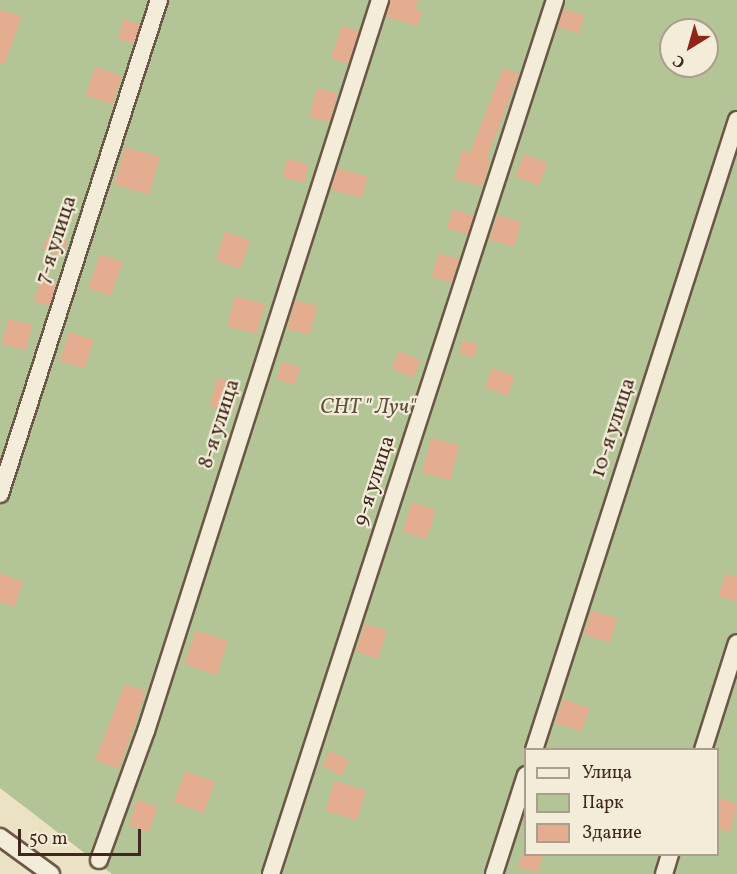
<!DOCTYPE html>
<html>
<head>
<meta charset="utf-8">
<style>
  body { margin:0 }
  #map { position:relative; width:737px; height:874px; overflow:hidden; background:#ebe2c3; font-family:Vollkorn,serif }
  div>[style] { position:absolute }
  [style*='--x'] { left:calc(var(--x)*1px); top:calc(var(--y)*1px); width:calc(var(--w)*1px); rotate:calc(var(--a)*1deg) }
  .green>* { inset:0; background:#b3c496 }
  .building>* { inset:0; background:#e4ad90; transform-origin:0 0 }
  .roads { filter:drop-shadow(2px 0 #6c5646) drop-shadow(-2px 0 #6c5646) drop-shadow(0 2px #6c5646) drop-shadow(0 -2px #6c5646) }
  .minor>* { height:16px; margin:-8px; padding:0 8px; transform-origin:8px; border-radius:8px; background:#f2ecd8 }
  span { translate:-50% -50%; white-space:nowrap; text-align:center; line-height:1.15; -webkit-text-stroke:4.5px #f2ecd8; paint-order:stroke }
  .street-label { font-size:21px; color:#42281c }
  .park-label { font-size:21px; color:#5e4f3a; font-style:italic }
  .legend { position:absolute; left:524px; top:748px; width:195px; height:108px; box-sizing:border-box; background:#f2ecd8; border:2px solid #ac9e8d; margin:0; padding:8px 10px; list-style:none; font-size:18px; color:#42281c }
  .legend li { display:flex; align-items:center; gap:12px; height:30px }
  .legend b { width:30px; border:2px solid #ac9e8d }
  .north { position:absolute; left:659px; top:18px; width:60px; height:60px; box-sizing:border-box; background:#f2ecd8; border:2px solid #ac9e8d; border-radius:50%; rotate:217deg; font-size:16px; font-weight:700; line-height:24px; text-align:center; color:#42281c }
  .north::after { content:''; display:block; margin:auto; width:21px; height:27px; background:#8f2418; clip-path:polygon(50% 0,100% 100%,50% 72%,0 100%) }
  .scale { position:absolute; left:18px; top:829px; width:123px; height:27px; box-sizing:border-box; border:3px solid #42281c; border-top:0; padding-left:8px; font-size:18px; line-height:21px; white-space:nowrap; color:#42281c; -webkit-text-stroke:4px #f2ecd8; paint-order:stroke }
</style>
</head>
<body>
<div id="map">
  <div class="green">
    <div style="clip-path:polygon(evenodd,0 0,737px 0,737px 874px,112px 874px,0 788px,0 0,671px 30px,707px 30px,707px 66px,671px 66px,671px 30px,0 0,526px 750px,718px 750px,718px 854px,526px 854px,526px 750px)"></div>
  </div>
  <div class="building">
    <div style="clip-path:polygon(390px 0,418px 0,415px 9px,422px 11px,418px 26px,386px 17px)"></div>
    <div style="left:563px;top:9px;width:22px;height:19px;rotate:16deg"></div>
    <div style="clip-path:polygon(0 10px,22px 16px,4px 64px,0 63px)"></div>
    <div style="left:124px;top:19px;width:17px;height:21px;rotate:17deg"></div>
    <div style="left:342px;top:26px;width:18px;height:34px;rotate:19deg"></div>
    <div style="left:95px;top:67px;width:28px;height:30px;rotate:18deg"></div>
    <div style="clip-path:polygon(503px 68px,519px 74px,487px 157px,490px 158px,483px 186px,454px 179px,462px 151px,470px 153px)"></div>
    <div style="left:317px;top:88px;width:21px;height:30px;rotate:14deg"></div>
    <div style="left:125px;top:147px;width:36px;height:39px;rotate:16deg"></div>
    <div style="left:524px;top:154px;width:25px;height:24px;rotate:21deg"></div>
    <div style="left:287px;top:159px;width:22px;height:19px;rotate:13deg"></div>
    <div style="left:337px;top:168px;width:32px;height:22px;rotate:16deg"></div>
    <div style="left:453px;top:209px;width:22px;height:20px;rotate:18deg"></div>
    <div style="left:497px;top:215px;width:25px;height:26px;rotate:16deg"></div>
    <div style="left:225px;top:232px;width:26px;height:30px;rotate:18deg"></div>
    <div style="left:48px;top:234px;width:20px;height:17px;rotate:18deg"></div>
    <div style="left:439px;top:253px;width:21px;height:25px;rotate:17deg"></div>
    <div style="left:100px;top:254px;width:24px;height:36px;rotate:19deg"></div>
    <div style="left:41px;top:278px;width:17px;height:24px;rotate:17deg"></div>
    <div style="left:235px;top:296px;width:31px;height:31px;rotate:15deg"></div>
    <div style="left:295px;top:300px;width:23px;height:30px;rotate:15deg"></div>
    <div style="left:8px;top:319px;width:25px;height:26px;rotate:14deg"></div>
    <div style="left:69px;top:332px;width:26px;height:30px;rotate:18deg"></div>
    <div style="left:463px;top:340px;width:15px;height:14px;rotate:16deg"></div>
    <div style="left:399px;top:351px;width:24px;height:19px;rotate:24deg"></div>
    <div style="left:282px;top:362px;width:19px;height:18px;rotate:18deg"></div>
    <div style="left:492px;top:368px;width:24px;height:21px;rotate:19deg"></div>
    <div style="left:217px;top:378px;width:24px;height:29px;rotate:15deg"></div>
    <div style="left:431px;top:438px;width:29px;height:36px;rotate:14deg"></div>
    <div style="left:412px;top:502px;width:25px;height:31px;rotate:18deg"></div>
    <div style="clip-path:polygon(0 573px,23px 582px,14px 607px,0 602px)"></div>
    <div style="clip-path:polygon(726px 574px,737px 577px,737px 602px,718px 596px)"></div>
    <div style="left:591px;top:611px;width:27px;height:25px;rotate:15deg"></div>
    <div style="left:365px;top:624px;width:23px;height:29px;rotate:18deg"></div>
    <div style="left:196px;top:630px;width:34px;height:36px;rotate:19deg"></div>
    <div style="clip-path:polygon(125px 684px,146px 691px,119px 769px,95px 760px)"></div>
    <div style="left:563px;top:699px;width:28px;height:25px;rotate:19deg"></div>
    <div style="left:329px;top:751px;width:22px;height:17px;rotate:24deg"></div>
    <div style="left:185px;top:771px;width:32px;height:33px;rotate:20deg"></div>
    <div style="left:334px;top:781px;width:33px;height:31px;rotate:16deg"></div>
    <div style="clip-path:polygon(717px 797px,737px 804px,730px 832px,717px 828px)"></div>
    <div style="left:137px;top:800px;width:21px;height:27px;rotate:17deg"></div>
    <div style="clip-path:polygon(522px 855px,543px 855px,538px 872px,518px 867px)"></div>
  </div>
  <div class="roads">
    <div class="minor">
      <div style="--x:0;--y:494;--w:519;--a:-72.16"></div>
      <div style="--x:534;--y:750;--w:662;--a:-72.14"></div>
      <div style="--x:703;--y:750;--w:112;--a:-72.4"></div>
      <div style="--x:0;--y:837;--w:63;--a:36"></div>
      <div style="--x:99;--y:860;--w:137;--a:-70"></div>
      <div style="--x:146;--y:731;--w:768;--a:-72.25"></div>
      <div style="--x:271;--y:874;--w:919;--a:-72"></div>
      <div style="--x:494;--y:874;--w:104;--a:-72.1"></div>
      <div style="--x:664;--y:874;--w:21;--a:-73"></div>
    </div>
  </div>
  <div class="street-label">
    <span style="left:57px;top:240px;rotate:-72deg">7-я улица</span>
    <span style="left:220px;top:424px;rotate:-72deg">8-я улица</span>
    <span style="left:614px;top:428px;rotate:-72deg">10-я улица</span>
    <span style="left:375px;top:481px;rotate:-72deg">9-я улица</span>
  </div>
  <div class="park-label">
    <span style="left:368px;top:408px">СНТ " Луч"</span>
  </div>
  <ul class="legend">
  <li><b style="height:8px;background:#f2ecd8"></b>Улица</li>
  <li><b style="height:16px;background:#b3c496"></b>Парк</li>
  <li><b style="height:16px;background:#e4ad90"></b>Здание</li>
  </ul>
  <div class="north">С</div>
  <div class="scale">50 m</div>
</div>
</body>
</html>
